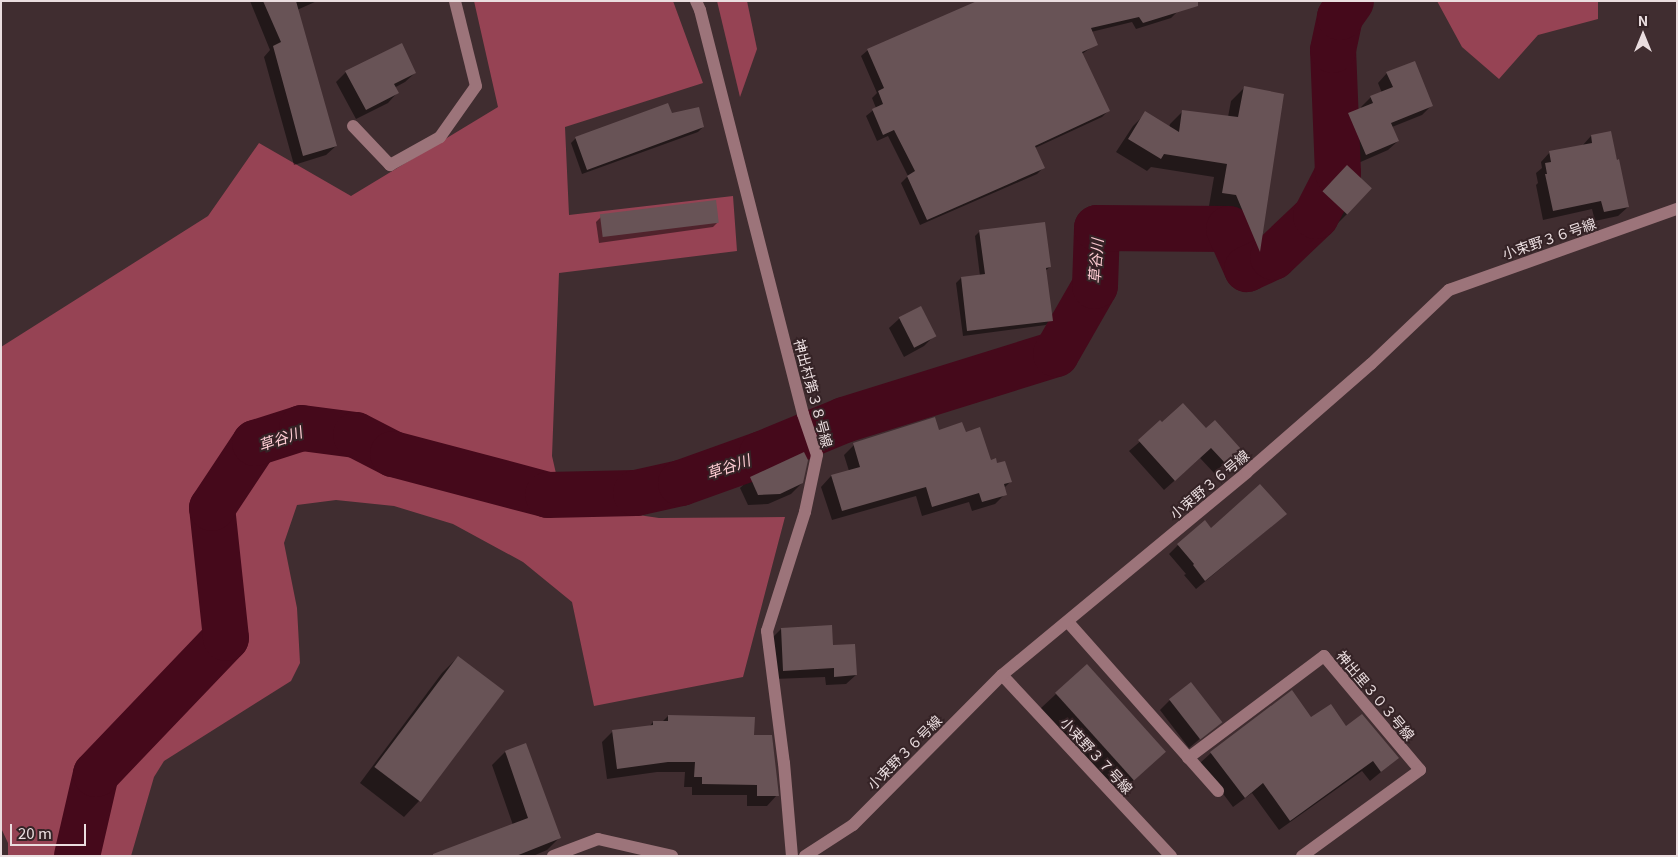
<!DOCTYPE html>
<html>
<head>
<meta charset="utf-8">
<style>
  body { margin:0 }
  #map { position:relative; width:1678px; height:857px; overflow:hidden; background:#402d30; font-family:Georgia,"Noto Sans JP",serif }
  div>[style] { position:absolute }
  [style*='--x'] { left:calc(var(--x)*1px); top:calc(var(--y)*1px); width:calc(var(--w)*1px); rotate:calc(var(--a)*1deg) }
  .forest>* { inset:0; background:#964354 }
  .shadow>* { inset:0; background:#0007 }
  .river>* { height:46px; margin:-23px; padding:0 23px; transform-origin:23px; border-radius:23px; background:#45091b }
  .building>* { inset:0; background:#685356; transform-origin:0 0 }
  .minor>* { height:12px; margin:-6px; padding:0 6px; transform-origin:6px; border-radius:6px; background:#9c747a }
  span { translate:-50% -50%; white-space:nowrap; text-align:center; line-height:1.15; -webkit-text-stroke:4px #352326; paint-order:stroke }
  .street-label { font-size:14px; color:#eadddf }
  .water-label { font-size:15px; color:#feccd3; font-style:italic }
  .frame { position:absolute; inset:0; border:2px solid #eadddf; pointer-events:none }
  .north { position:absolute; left:1618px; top:10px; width:50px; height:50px; -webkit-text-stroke:4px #352326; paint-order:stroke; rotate:0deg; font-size:14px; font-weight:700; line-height:20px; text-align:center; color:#eadddf }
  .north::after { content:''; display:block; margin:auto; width:18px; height:22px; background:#eadddf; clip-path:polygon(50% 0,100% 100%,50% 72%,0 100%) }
  .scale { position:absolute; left:10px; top:824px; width:76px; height:22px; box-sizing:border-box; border:2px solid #eadddf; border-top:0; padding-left:6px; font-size:15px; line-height:18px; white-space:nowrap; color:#eadddf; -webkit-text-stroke:4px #352326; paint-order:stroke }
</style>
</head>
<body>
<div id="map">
  <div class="forest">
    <div style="clip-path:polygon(474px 1px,673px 1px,703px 83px,565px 127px,569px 215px,733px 196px,737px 251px,559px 273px,552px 456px,563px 504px,659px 518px,785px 517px,743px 677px,594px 706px,572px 602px,523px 562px,453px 524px,394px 506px,336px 500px,297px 505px,284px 543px,297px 608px,300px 663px,291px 681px,164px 761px,154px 777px,131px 856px,8px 856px,8px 843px,1px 828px,1px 347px,208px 216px,259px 143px,351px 196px,498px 107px)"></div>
    <div style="clip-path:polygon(717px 1px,747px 1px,757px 49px,740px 97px)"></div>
    <div style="clip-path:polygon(1437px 1px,1598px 1px,1598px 19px,1538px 35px,1499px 79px,1462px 47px)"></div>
  </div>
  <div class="shadow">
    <div style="clip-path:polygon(250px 1px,317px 1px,297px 10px,336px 146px,326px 155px,294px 165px,264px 57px,270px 50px)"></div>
    <div style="clip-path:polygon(1177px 12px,1171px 18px,1136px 29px,1132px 22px,1091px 32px,1096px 44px,1082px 54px,1108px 111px,1102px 117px,1035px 148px,1043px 168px,1037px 174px,920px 225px,901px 183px,908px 176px,888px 136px,877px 141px,866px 116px,876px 108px,872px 98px,877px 93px,861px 56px,868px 50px)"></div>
    <div style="clip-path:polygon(346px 72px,415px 73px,405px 82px,394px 88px,397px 93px,388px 103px,356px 119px,336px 82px)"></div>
    <div style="clip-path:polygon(1387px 73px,1432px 105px,1422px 115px,1392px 127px,1398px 141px,1388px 150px,1356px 164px,1340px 124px,1349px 114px,1362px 109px,1361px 107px,1371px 97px,1382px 93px,1378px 83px)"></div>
    <div style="clip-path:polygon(1244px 88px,1282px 95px,1259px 252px,1247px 264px,1223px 208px,1209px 206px,1214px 177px,1151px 167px,1147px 171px,1116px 152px,1133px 126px,1146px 113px,1169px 128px,1170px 124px,1183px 111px,1228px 117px,1231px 101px)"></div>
    <div style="clip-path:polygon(703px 127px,698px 132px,582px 174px,571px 143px,576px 138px)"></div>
    <div style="clip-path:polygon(1610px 132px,1628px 207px,1618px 216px,1595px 221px,1592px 209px,1543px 220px,1536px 185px,1538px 183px,1536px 173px,1542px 168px,1541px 162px,1550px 152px,1582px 146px,1591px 136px)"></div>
    <div style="clip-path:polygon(1337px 178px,1347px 214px,1337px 224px,1314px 203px)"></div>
    <div style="clip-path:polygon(601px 217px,718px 222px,713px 227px,599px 243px,596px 222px)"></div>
    <div style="clip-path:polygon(980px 231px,1050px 267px,1045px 271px,1051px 320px,1046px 325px,963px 336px,956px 283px,961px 278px,980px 276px,975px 236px)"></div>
    <div style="clip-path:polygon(900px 318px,934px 336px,924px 346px,904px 357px,889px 328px)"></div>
    <div style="clip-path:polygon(1183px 405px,1229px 459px,1214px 473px,1200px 458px,1164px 490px,1129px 451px)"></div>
    <div style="clip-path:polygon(939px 432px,965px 433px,1010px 482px,1004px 488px,1005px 494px,995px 504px,972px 511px,969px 502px,922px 516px,916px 496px,832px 520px,821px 487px,831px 476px,849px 471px,844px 455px,854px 445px)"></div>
    <div style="clip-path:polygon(751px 478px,802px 483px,791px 494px,768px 504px,748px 505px,740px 488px)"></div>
    <div style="clip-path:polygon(1286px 514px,1196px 589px,1184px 575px,1186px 574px,1169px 554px,1178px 545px,1211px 530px)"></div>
    <div style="clip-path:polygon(781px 629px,831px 646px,856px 675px,846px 684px,826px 685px,825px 677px,774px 679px,772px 638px)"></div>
    <div style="clip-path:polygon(458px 657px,419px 801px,404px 817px,360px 783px,442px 673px)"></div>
    <div style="clip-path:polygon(1291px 692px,1311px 719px,1345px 728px,1398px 758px,1370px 781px,1362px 771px,1279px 830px,1252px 793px,1233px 807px,1200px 763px,1211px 753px)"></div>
    <div style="clip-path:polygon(1056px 694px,1148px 767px,1117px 795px,1040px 709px)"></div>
    <div style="clip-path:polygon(1170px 700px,1220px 722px,1189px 748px,1160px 710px)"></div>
    <div style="clip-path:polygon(668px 716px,753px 737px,777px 795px,767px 806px,747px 806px,747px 795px,692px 795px,692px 787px,684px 787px,685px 772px,657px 772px,607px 779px,602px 742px,613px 731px,649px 727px,653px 722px,662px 722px)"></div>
    <div style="clip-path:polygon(505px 752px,560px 837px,547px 850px,533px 856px,430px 856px,513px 825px,492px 765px)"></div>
  </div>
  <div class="river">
    <div style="--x:77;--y:856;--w:84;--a:-77"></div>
    <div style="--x:96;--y:774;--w:188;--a:-46.3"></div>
    <div style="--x:226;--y:638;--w:131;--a:-96.1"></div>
    <div style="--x:212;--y:508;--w:78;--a:-56.5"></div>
    <div style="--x:255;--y:443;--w:49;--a:-17.7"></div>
    <div style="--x:302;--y:428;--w:54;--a:7.4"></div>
    <div style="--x:356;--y:435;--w:42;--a:27.2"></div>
    <div style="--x:393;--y:454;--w:160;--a:14.8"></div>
    <div style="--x:548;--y:495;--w:88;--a:-1.3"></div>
    <div style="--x:636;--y:493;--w:46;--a:-12.5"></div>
    <div style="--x:681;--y:483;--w:86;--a:-19.7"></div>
    <div style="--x:762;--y:454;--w:89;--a:-22.5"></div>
    <div style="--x:844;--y:420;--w:222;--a:-17.3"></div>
    <div style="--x:1056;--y:354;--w:78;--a:-60.2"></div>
    <div style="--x:1095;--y:286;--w:58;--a:-88"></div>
    <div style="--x:1097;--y:228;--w:132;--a:0.4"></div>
    <div style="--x:1229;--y:229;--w:44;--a:65.8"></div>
    <div style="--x:1247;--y:269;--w:29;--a:-25"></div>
    <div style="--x:1273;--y:257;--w:59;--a:-43.6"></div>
    <div style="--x:1316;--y:216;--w:48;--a:-62.9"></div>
    <div style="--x:1338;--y:173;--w:123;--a:-92.3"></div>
    <div style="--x:1333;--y:50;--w:34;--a:-78"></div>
    <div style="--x:1340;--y:17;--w:19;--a:-55"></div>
  </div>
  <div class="building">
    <div style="clip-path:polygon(263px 1px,296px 1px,337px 146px,303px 156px,273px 46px,281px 42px)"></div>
    <div style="clip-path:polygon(977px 1px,1198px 1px,1198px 6px,1143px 23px,1139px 17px,1091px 28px,1098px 45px,1082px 52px,1110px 111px,1035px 146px,1045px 168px,927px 220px,907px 176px,915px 171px,894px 130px,883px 135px,872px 109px,883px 104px,878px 91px,884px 88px,867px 49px)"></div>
    <div style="clip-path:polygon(402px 43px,416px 73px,394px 84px,399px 93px,366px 110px,345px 71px)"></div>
    <div style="clip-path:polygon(1415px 61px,1433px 106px,1391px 123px,1399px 141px,1366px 155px,1348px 113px,1373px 103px,1370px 96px,1393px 87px,1386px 72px)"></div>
    <div style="clip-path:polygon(1244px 86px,1284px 94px,1260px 252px,1236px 195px,1222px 193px,1227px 164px,1164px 154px,1161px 159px,1128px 139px,1145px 111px,1179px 132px,1182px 110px,1238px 117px)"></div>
    <div style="clip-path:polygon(668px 103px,672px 113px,699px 107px,704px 127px,587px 170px,575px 137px)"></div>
    <div style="clip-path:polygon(1611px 131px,1617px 160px,1619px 159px,1629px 207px,1604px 212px,1601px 201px,1553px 211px,1545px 174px,1547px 174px,1545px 163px,1551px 162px,1549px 151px,1592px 143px,1591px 135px)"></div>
    <div style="left:1347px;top:165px;width:34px;height:36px;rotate:43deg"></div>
    <div style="left:716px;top:200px;width:23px;height:117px;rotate:83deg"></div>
    <div style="clip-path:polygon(1045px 222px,1051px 267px,1046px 268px,1053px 321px,967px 331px,961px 277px,985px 274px,979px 230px)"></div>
    <div style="left:921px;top:306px;width:34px;height:25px;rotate:63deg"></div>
    <div style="clip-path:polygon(1183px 403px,1206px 428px,1215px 420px,1241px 449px,1225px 463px,1211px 448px,1175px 481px,1138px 440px,1160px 420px,1162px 422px)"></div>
    <div style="clip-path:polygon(935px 417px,939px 430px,962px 422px,966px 432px,980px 427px,991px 460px,996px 458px,997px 463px,1005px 461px,1012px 482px,1004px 484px,1007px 495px,982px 502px,979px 493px,932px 507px,926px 487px,842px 511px,831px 475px,860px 467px,853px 443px)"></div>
    <div style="clip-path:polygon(804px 452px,808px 460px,803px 483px,780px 494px,758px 495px,750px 477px)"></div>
    <div style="clip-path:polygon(1260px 484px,1287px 514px,1205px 581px,1193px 565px,1194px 564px,1177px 544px,1205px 520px,1211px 528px)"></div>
    <div style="clip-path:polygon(832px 625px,833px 645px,855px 644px,857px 675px,834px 677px,834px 668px,783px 671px,781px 628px)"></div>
    <div style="left:458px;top:656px;width:58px;height:139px;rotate:37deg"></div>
    <div style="left:1087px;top:664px;width:118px;height:43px;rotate:48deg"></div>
    <div style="left:1191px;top:682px;width:51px;height:28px;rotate:52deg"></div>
    <div style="clip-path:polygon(1292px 690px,1311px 717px,1331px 704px,1346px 726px,1362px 714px,1399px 758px,1381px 772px,1373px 761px,1290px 821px,1263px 783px,1245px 798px,1210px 752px)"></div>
    <div style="clip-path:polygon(668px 715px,755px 717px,754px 735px,772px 735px,779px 796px,757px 796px,757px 785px,702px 784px,702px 777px,694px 777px,695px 762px,668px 762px,617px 769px,612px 730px,653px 725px,653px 721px,668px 721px)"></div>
    <div style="clip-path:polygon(526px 743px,561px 838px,516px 856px,433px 856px,433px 854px,528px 818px,505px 751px)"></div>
  </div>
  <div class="minor">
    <div style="--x:696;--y:1;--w:10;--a:66"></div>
    <div style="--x:700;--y:10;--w:417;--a:75.7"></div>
    <div style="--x:803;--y:414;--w:43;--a:71.1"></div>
    <div style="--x:817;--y:455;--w:58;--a:101.9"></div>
    <div style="--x:805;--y:512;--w:125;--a:107.7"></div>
    <div style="--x:767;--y:631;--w:133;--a:82.7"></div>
    <div style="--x:784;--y:763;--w:93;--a:85.1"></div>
    <div style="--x:353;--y:126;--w:54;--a:46.5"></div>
    <div style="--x:390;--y:165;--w:57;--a:-29.2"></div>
    <div style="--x:440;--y:137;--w:62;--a:-54.8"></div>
    <div style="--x:476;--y:86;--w:88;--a:-103.9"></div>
    <div style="--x:1068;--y:622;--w:226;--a:48.4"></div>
    <div style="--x:1002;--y:675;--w:248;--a:47"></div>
    <div style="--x:1188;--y:758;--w:170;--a:-36.9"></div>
    <div style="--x:1324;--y:656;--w:149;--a:49.9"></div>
    <div style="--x:1420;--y:770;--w:146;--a:143.9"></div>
    <div style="--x:553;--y:856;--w:48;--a:-20.7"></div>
    <div style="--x:598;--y:839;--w:76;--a:12.9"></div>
    <div style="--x:805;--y:856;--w:57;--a:-32.9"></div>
    <div style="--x:853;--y:825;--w:211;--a:-45.2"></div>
    <div style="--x:1002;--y:675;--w:318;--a:-39.6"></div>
    <div style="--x:1247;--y:472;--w:164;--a:-41.1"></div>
    <div style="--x:1371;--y:364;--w:108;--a:-43.5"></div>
    <div style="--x:1449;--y:290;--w:242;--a:-19.6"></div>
  </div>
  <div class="street-label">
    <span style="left:1549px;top:238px;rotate:-19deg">小束野３６号線</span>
    <span style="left:814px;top:393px;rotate:75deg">神出村第３８号線</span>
    <span style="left:1209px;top:484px;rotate:-40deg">小束野３６号線</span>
    <span style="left:1376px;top:695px;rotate:50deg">神出里３０３号線</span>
    <span style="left:904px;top:752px;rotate:-45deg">小束野３６号線</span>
    <span style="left:1097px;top:755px;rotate:47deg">小束野３７号線</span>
  </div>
  <div class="water-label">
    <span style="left:1095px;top:261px;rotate:-86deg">草谷川</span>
    <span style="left:280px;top:438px;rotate:-19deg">草谷川</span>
    <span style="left:728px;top:466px;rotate:-19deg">草谷川</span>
  </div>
  <div class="frame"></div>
  <div class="north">N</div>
  <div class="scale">20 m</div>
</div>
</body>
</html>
